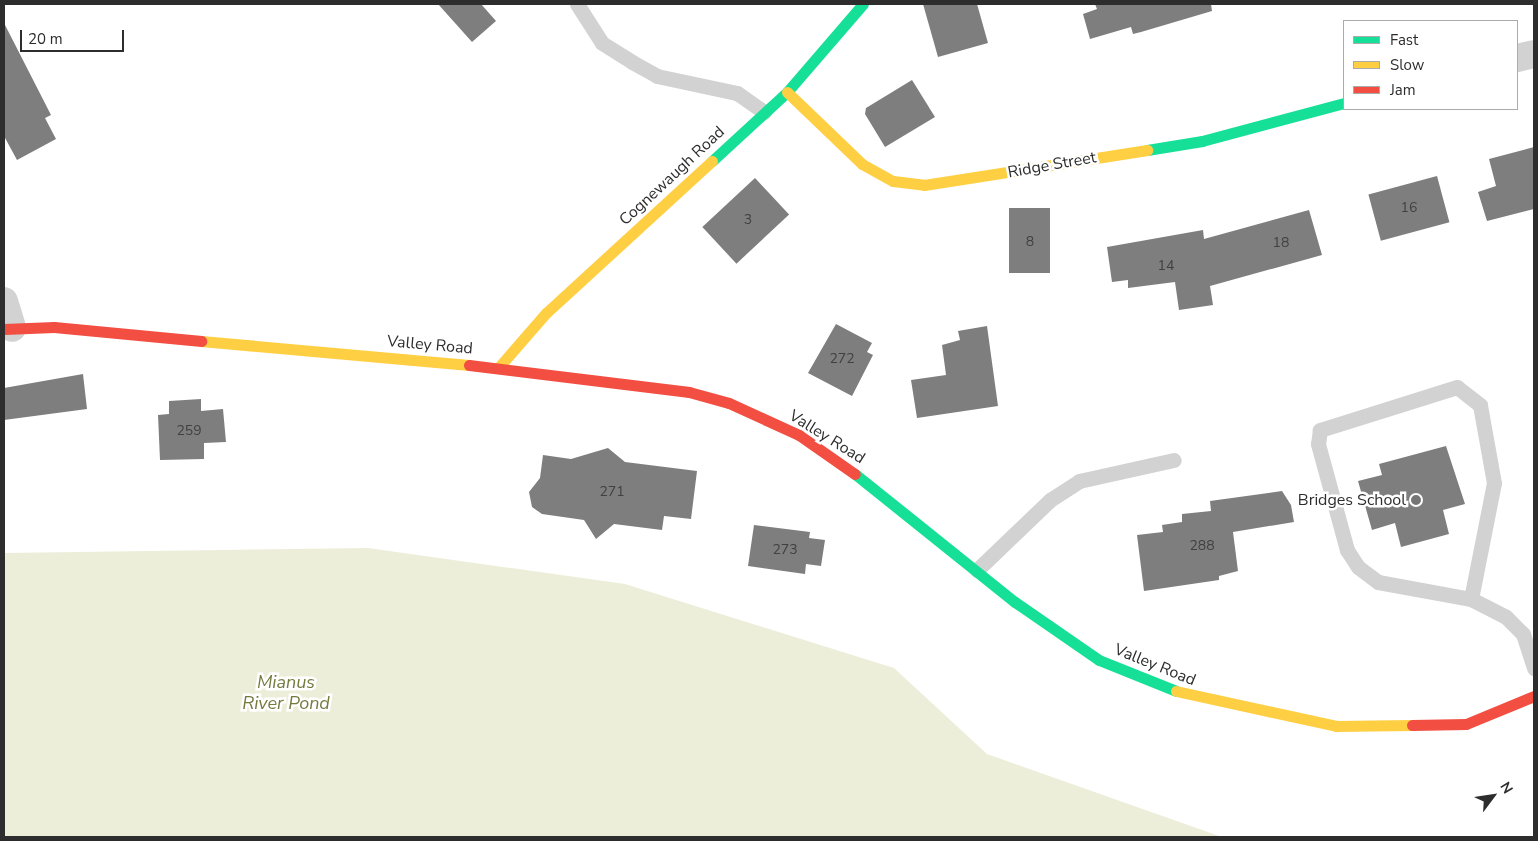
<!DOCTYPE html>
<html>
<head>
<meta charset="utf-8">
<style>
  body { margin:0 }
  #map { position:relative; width:1538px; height:841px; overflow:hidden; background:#fff; font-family:"Nunito Sans",sans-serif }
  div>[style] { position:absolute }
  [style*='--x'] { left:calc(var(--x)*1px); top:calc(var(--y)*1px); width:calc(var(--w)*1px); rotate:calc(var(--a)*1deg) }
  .water>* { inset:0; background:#edeeda }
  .building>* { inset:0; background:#7e7e7e; transform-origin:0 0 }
  .lane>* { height:15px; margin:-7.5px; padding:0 7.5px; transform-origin:7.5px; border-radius:7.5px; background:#d2d2d2 }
  .street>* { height:28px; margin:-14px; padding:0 14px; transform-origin:14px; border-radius:14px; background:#d2d2d2 }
  .fast>* { height:11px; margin:-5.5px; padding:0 5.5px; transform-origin:5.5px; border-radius:5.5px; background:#16e098 }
  .slow>* { height:11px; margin:-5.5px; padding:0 5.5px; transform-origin:5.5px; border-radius:5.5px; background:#ffcf43 }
  .jam>* { height:11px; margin:-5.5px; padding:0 5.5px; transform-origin:5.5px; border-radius:5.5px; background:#f24e42 }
  .dots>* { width:14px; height:14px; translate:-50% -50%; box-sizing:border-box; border:2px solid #fff; border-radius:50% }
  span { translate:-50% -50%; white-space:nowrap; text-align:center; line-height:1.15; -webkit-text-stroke:5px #fff; paint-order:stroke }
  .number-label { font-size:14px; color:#414141 }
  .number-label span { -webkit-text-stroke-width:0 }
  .street-label { font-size:16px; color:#2d2d2d }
  .poi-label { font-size:16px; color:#2d2d2d }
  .right { translate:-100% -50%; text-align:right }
  .water-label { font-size:18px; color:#777a3f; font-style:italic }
  .frame { position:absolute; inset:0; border:5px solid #2d2d2d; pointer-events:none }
  .legend { position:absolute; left:1343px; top:20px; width:175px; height:90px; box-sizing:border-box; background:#fff; border:1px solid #ababab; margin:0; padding:6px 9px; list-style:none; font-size:15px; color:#2d2d2d }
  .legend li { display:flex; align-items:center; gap:10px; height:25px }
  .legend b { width:25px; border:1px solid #ababab }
  .north { position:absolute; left:1468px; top:771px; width:50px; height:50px; -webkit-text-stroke:4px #fff; paint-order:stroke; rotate:59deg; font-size:14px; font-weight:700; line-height:20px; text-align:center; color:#2d2d2d }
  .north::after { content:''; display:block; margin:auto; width:18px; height:22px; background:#2d2d2d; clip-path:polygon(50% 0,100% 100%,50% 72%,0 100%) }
  .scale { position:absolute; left:20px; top:30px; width:104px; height:22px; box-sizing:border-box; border:2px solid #2d2d2d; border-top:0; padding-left:6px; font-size:15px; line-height:18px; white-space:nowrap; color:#2d2d2d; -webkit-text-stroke:4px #fff; paint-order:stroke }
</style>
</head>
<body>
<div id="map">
  <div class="water">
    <div style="clip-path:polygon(368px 548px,625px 584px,894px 668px,987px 754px,1222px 837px,4px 837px,4px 553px)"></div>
  </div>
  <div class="building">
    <div style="clip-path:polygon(438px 4px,481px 4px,496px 21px,472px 42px)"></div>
    <div style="clip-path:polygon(923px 4px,977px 4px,988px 43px,938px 57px)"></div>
    <div style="clip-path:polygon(1095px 4px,1211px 4px,1212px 11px,1141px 32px,1133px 34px,1131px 27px,1090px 39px,1083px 14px,1097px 9px)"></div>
    <div style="clip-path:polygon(4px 23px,51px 115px,45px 118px,56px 139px,17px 160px,4px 136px)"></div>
    <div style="clip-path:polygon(912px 80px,935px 117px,885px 147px,865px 114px,866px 108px)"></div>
    <div style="clip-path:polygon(1534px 147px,1534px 209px,1487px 221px,1478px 192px,1496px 186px,1489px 159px)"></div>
    <div style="left:1437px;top:176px;width:48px;height:71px;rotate:75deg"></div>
    <div style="left:755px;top:178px;width:50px;height:72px;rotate:47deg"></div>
    <div style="left:1050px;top:208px;width:65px;height:41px;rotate:90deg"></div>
    <div style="clip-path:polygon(1309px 210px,1322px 255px,1210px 286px,1213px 305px,1179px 310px,1175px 282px,1128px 288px,1128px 280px,1112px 282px,1107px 247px,1203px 230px,1204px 239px)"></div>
    <div style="clip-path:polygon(836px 324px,872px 343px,867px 352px,873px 355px,852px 396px,808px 373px)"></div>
    <div style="clip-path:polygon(987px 326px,998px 406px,917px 418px,911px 380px,946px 375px,942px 345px,960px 340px,958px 331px)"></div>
    <div style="clip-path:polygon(83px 374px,87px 409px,4px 420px,4px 388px)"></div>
    <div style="clip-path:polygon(201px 399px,201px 411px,223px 409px,226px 442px,204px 443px,204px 459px,160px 460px,158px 415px,169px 414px,169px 401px)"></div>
    <div style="clip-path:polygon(1446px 446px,1465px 504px,1443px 510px,1449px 534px,1401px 547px,1395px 523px,1372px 530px,1358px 481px,1382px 475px,1379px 464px)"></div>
    <div style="clip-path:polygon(608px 448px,625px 462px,697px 471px,691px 519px,664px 516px,662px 530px,614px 524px,596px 539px,584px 520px,542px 514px,532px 507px,529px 492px,540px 478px,543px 455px,571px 459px)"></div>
    <div style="clip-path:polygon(1282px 491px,1291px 505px,1294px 522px,1233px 532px,1238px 571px,1219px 576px,1219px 580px,1144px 591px,1137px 535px,1163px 532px,1162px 525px,1182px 522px,1182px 514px,1211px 511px,1210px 501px)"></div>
    <div style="clip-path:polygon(754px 525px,810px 532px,809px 538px,825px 540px,821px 566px,806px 564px,805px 574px,748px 566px)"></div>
  </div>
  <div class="lane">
    <div style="--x:577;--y:4;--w:46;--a:57.3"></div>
    <div style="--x:602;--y:43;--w:36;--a:32"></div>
    <div style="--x:632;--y:62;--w:29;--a:29"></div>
    <div style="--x:657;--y:76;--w:82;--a:12"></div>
    <div style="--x:737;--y:93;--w:33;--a:35"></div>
    <div style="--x:977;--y:570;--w:101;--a:-43.8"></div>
    <div style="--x:1050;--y:500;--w:35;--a:-33"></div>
    <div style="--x:1079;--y:481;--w:97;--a:-12.5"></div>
    <div style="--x:1471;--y:599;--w:118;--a:-78.8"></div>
    <div style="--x:1494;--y:483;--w:79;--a:-100.2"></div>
    <div style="--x:1480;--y:405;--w:29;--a:-142"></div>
    <div style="--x:1457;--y:387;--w:144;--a:162.6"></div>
    <div style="--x:1320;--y:430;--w:14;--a:98"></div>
    <div style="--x:1318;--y:444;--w:110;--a:74.7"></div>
    <div style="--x:1347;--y:550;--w:20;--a:57"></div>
    <div style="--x:1358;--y:567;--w:25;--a:37"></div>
    <div style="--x:1378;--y:582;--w:95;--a:10.4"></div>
    <div style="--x:1471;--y:599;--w:39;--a:27"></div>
    <div style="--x:1506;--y:617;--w:24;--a:45"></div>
    <div style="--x:1523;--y:634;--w:36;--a:72"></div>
  </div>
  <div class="street">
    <div style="--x:1517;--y:58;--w:17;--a:-13"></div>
    <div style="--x:4;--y:301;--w:28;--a:73"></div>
  </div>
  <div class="fast">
    <div style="--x:1147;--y:150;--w:56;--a:-9.3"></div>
    <div style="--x:1202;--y:141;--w:147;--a:-15"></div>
    <div style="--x:712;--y:161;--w:102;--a:-42.6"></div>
    <div style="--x:787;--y:92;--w:116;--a:-49.2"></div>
    <div style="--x:855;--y:474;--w:205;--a:38.7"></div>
    <div style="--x:1015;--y:602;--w:102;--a:34.6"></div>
    <div style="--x:1099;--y:660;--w:83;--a:21.9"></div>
  </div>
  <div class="slow">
    <div style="--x:787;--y:92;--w:104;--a:43.8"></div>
    <div style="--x:862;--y:164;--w:35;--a:29"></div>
    <div style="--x:893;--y:181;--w:31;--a:7"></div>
    <div style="--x:924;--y:185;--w:226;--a:-8.9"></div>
    <div style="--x:201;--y:341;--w:269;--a:5.1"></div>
    <div style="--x:498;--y:368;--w:73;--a:-48.9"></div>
    <div style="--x:546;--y:313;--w:225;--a:-42.5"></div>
    <div style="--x:1176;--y:691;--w:164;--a:12.3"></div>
    <div style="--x:1336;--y:726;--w:76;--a:-0.8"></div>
  </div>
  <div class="jam">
    <div style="--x:4;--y:329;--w:50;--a:-2.3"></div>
    <div style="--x:54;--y:327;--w:148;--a:5.4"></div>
    <div style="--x:469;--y:365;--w:222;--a:7"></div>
    <div style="--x:689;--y:392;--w:41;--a:15.4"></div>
    <div style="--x:729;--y:403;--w:77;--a:24.6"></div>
    <div style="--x:799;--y:435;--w:68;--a:34.9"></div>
    <div style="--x:1412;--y:725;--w:54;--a:-1.1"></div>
    <div style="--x:1466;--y:724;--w:74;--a:-22.4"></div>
  </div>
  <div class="dots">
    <div style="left:1416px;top:500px;background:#767676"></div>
  </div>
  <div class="number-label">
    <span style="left:1409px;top:208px">16</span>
    <span style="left:748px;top:220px">3</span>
    <span style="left:1030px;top:242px">8</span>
    <span style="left:1281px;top:243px">18</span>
    <span style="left:1166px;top:266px">14</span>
    <span style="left:842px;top:359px">272</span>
    <span style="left:189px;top:431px">259</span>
    <span style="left:612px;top:492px">271</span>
    <span style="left:1202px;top:546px">288</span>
    <span style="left:785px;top:550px">273</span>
  </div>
  <div class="street-label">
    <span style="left:1052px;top:165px;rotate:-10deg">Ridge Street</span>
    <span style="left:672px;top:176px;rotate:-43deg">Cognewaugh Road</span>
    <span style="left:430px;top:345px;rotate:5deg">Valley Road</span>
    <span style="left:827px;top:437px;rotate:32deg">Valley Road</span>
    <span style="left:1155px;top:665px;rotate:22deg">Valley Road</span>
  </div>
  <div class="poi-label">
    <span class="right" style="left:1406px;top:500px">Bridges School</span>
  </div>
  <div class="water-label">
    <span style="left:286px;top:693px">Mianus<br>River Pond</span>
  </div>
  <div class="frame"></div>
  <ul class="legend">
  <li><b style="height:6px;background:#16e098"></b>Fast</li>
  <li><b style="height:6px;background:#ffcf43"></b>Slow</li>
  <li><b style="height:6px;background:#f24e42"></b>Jam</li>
  </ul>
  <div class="north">N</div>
  <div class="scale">20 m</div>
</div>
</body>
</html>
